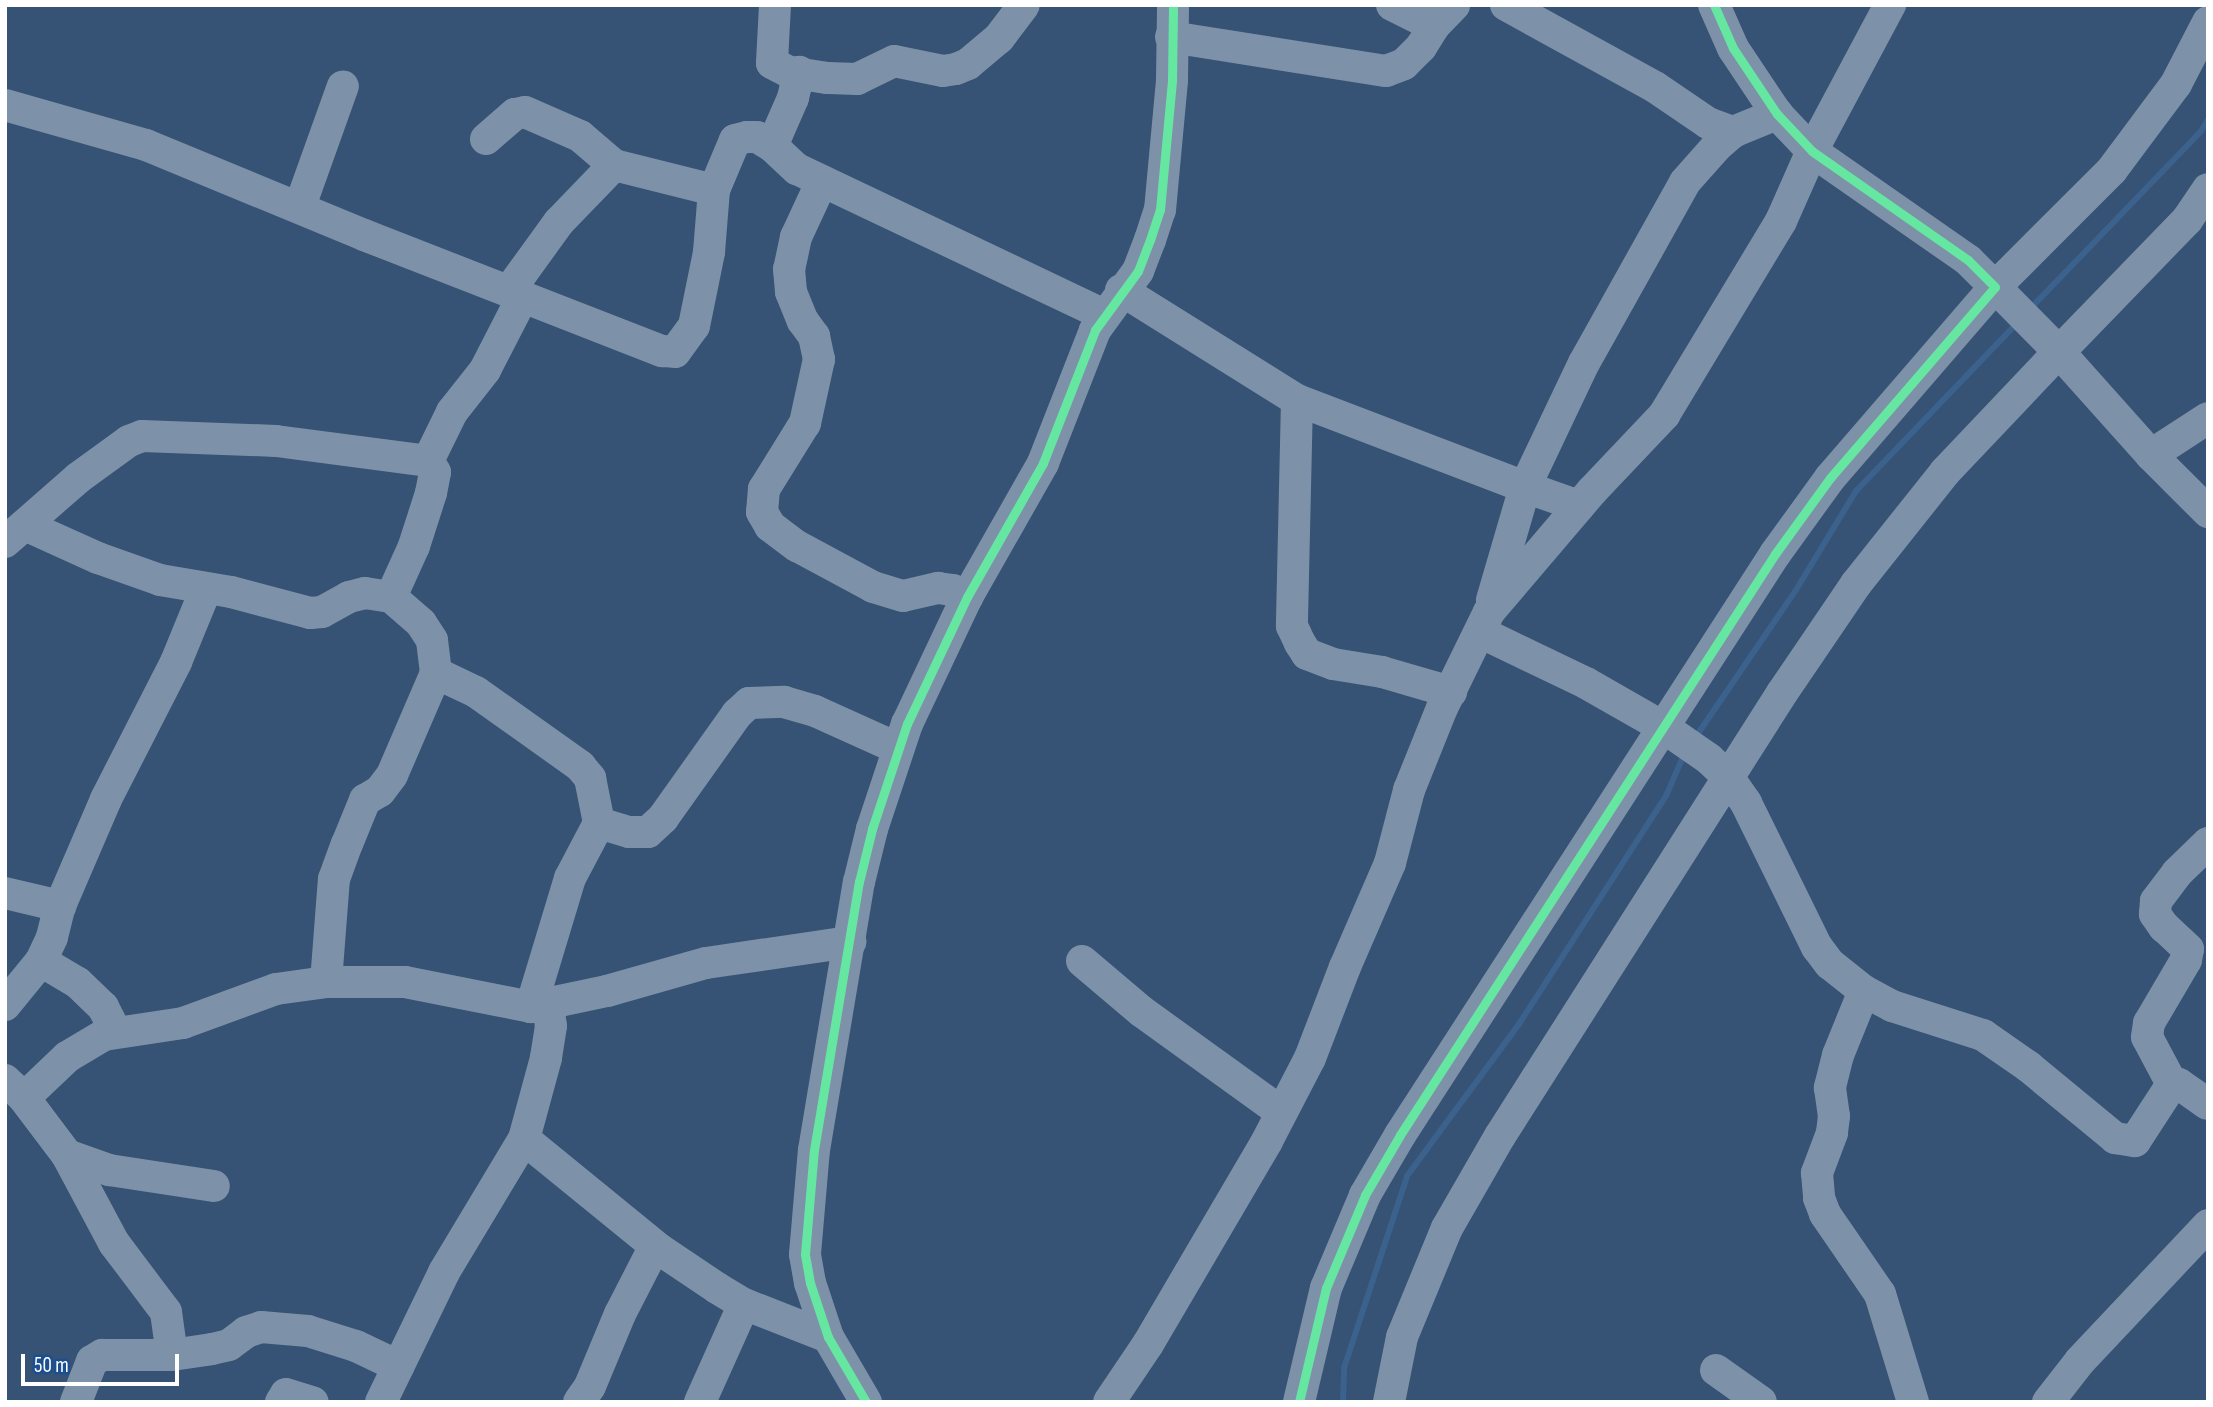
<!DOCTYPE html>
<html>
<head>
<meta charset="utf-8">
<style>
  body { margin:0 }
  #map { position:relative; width:2213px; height:1407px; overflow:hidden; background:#365274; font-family:"Sofia Sans Condensed",sans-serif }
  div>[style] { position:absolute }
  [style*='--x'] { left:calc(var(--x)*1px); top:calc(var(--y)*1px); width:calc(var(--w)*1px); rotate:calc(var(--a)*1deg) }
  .stream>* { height:6px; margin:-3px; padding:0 3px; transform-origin:3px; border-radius:3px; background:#3b618d }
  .minor>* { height:32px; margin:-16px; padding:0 16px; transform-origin:16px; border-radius:16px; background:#7d92a8 }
  .cycleway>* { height:9px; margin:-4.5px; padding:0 4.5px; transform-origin:4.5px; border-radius:4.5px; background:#66e7a1 }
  span { translate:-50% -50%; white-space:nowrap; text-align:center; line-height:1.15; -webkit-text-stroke:5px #1b4f8f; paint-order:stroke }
  .frame { position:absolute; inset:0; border:7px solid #fff; pointer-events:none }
  .scale { position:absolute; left:21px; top:1354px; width:158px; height:32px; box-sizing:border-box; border:4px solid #fff; border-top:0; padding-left:9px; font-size:21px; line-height:24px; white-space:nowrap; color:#fff; -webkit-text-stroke:5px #1b4f8f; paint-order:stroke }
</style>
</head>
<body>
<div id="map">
  <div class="stream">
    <div style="--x:2030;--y:309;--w:247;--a:-46.1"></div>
    <div style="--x:2201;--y:131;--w:13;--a:-58"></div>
    <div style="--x:1695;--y:738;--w:179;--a:-55.7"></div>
    <div style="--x:1796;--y:590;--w:116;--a:-58.8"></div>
    <div style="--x:1856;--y:491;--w:234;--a:-46.2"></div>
    <div style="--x:1343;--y:1402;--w:34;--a:-88"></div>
    <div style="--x:1344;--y:1368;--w:202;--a:-71.8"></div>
    <div style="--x:1407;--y:1176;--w:189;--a:-53.6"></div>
    <div style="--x:1519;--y:1024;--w:271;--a:-57.2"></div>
    <div style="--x:1666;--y:796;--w:48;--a:-66.6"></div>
  </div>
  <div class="minor">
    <div style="--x:775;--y:5;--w:58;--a:93"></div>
    <div style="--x:772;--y:63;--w:19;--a:28"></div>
    <div style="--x:789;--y:72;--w:39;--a:9"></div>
    <div style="--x:828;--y:78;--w:29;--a:2"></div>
    <div style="--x:857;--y:79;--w:41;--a:-25.9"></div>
    <div style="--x:894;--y:61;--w:50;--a:11.5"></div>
    <div style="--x:943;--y:71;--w:13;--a:-9"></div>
    <div style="--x:956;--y:69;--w:13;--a:-23"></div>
    <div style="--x:968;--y:64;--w:40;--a:-40"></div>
    <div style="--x:999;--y:38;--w:41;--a:-52.9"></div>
    <div style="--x:1506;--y:5;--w:170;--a:28.8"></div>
    <div style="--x:1655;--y:87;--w:64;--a:34.2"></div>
    <div style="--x:1708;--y:123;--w:27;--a:20"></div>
    <div style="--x:2208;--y:22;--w:70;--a:117.3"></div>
    <div style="--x:2176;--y:84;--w:107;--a:126.7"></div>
    <div style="--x:2112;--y:170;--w:165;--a:135"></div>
    <div style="--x:1995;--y:287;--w:91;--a:45.4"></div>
    <div style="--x:2059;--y:352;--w:184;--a:-45.9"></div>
    <div style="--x:2187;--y:220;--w:37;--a:-56"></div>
    <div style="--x:1434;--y:26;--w:29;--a:-46"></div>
    <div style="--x:1171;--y:37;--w:218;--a:9"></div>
    <div style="--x:1386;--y:71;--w:19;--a:-21"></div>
    <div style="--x:1404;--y:64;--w:24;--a:-45"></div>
    <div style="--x:1421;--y:47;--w:25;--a:-58"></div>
    <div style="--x:1434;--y:26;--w:47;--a:-153.4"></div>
    <div style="--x:5;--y:105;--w:147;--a:15.8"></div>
    <div style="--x:146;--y:145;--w:236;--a:22.4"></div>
    <div style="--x:364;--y:235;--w:320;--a:21.3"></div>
    <div style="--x:662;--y:351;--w:13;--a:4"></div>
    <div style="--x:675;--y:352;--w:32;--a:-54"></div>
    <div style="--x:694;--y:326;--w:76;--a:-78.5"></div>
    <div style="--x:709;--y:252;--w:62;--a:-85.4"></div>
    <div style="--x:714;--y:190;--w:54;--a:-67.2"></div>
    <div style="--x:735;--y:140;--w:12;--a:-14"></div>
    <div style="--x:747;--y:137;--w:10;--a:0"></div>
    <div style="--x:757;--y:137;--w:17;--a:31"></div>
    <div style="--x:772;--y:146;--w:34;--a:43"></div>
    <div style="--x:797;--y:169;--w:340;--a:25.4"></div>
    <div style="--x:486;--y:139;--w:38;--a:-41"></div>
    <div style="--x:515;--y:114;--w:10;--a:-11"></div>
    <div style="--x:525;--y:112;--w:60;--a:23.6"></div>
    <div style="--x:580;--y:136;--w:45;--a:40.5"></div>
    <div style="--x:614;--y:165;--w:103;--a:14"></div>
    <div style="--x:772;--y:146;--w:52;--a:-66.4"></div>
    <div style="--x:793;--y:98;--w:27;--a:-77"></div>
    <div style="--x:822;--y:181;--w:62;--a:114.9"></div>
    <div style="--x:796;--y:237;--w:33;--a:102"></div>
    <div style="--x:789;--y:269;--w:23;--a:85"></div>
    <div style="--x:791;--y:292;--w:31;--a:68"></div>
    <div style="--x:803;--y:321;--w:19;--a:54"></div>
    <div style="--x:814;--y:336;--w:24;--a:78"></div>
    <div style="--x:819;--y:359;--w:66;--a:102.3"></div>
    <div style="--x:805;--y:423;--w:78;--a:121.8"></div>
    <div style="--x:764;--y:489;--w:23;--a:95"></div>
    <div style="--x:762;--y:512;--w:16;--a:60"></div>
    <div style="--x:770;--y:526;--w:34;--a:37"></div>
    <div style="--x:797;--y:546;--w:86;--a:28.3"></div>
    <div style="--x:873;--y:587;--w:31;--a:17"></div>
    <div style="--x:903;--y:596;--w:36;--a:-13"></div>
    <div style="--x:938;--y:588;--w:15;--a:8"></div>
    <div style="--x:953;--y:590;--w:16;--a:27"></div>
    <div style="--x:300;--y:206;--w:127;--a:-70.3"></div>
    <div style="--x:1121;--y:290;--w:208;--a:32"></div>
    <div style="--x:1297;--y:400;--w:244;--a:20.9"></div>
    <div style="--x:1525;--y:487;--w:118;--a:106.3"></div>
    <div style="--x:509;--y:291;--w:85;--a:-54.1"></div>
    <div style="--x:559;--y:222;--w:79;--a:-46"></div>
    <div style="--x:1297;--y:400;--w:226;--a:91.3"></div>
    <div style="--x:1292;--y:626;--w:19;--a:65"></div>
    <div style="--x:1300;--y:643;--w:13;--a:58"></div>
    <div style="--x:1307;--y:654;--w:28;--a:21"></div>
    <div style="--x:1333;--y:664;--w:50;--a:9.3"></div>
    <div style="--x:1382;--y:672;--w:72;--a:16.2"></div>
    <div style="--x:2151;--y:455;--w:68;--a:-33"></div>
    <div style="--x:1579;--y:506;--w:57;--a:-160.6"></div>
    <div style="--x:1525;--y:487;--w:137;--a:-64.6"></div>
    <div style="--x:1584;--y:363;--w:207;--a:-60.8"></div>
    <div style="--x:1685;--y:182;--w:48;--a:-48.4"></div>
    <div style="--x:1717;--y:146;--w:21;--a:-41"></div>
    <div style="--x:1733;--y:132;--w:48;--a:-22.2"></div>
    <div style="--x:27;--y:526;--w:78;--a:24.3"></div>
    <div style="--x:98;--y:558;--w:66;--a:19.5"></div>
    <div style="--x:160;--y:580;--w:72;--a:9.6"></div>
    <div style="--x:231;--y:592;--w:82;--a:14.9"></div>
    <div style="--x:310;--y:613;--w:12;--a:-5"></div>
    <div style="--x:322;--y:612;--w:31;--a:-29"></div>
    <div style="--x:349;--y:597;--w:16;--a:-14"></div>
    <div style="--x:365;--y:593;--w:26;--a:9"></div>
    <div style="--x:5;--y:542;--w:97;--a:-41.2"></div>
    <div style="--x:78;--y:478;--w:63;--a:-36"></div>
    <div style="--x:129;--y:441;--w:14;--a:-21"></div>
    <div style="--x:142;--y:436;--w:134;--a:2.1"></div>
    <div style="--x:276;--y:441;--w:153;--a:7.5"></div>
    <div style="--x:428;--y:461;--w:55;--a:-63.9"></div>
    <div style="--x:452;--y:412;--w:53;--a:-51.8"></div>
    <div style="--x:485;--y:370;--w:83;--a:-62.8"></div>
    <div style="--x:1480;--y:632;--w:118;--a:25.7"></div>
    <div style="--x:1586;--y:683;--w:89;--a:29.7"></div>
    <div style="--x:1663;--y:727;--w:56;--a:34.8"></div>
    <div style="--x:1709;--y:759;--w:26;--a:43"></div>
    <div style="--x:1728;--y:777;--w:32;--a:55"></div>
    <div style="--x:1746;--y:803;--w:161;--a:63.8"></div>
    <div style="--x:1817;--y:947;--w:21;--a:53"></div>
    <div style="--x:1830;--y:964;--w:43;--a:38.5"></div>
    <div style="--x:1864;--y:991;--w:32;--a:28"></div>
    <div style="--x:1892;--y:1006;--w:96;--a:17.7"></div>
    <div style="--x:1983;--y:1035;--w:56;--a:34.8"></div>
    <div style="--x:2029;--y:1067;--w:112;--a:39.5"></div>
    <div style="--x:2115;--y:1138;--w:20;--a:9"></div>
    <div style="--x:2135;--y:1141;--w:68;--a:-57"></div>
    <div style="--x:2172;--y:1084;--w:7;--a:0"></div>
    <div style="--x:2179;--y:1084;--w:35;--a:35"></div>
    <div style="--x:436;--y:673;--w:44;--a:25.4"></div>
    <div style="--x:476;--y:692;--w:128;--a:35.4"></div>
    <div style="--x:580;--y:766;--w:16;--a:50"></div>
    <div style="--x:590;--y:778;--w:46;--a:78.7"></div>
    <div style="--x:599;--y:823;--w:62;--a:117.8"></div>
    <div style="--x:570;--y:878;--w:135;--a:106.8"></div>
    <div style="--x:599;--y:823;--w:31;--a:17"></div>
    <div style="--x:629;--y:832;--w:19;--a:0"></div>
    <div style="--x:648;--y:832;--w:21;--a:-43"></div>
    <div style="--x:663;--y:818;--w:128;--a:-54.6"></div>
    <div style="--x:737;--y:714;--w:16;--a:-43"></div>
    <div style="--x:749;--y:703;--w:35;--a:-2"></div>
    <div style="--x:784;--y:702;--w:32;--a:16"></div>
    <div style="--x:815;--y:711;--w:90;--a:24.3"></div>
    <div style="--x:5;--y:893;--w:57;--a:13.3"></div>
    <div style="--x:41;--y:961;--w:43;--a:30.7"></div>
    <div style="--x:78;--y:983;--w:35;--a:44"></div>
    <div style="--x:103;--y:1007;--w:28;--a:63"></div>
    <div style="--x:1082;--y:961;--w:77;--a:40.3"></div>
    <div style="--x:1141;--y:1011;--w:173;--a:35.8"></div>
    <div style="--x:326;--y:982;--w:103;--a:-85.6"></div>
    <div style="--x:334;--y:879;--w:37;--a:-70"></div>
    <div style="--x:347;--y:844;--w:48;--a:-67.8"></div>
    <div style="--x:365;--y:800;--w:17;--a:-31"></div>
    <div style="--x:380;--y:791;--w:20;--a:-53"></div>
    <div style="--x:392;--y:775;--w:111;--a:-66.7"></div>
    <div style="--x:436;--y:673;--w:33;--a:-97"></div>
    <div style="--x:432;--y:640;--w:20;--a:-123"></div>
    <div style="--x:421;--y:623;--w:40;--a:-139"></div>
    <div style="--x:391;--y:597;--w:56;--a:-65.7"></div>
    <div style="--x:414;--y:546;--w:56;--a:-72.2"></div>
    <div style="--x:431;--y:493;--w:21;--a:-79"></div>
    <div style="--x:435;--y:472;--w:13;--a:-122"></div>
    <div style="--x:1864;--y:991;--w:69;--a:112.1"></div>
    <div style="--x:1838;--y:1055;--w:34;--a:104"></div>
    <div style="--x:1830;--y:1088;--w:28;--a:82"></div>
    <div style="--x:1834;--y:1116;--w:17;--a:97"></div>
    <div style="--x:1832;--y:1133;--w:43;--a:110.6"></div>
    <div style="--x:1817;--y:1173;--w:25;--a:85"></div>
    <div style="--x:1819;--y:1198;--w:17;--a:69"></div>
    <div style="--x:1825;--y:1214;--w:97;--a:55.5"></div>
    <div style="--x:1880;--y:1294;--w:113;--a:73"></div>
    <div style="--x:5;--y:1005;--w:57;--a:-50.7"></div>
    <div style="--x:41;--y:961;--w:26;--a:-65"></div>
    <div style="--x:52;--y:937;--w:32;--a:-76"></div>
    <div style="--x:60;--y:906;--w:116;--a:-66.7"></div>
    <div style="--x:106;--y:799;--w:154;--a:-62.9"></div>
    <div style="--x:176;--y:662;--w:79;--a:-67.7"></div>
    <div style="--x:548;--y:1005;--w:21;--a:82"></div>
    <div style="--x:551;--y:1026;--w:32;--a:99"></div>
    <div style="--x:546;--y:1058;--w:84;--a:105.2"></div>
    <div style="--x:524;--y:1139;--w:174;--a:39.2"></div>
    <div style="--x:659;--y:1249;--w:70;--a:33.9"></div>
    <div style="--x:717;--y:1288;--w:31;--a:31"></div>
    <div style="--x:744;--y:1304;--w:90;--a:21.4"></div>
    <div style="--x:5;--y:1080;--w:26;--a:43"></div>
    <div style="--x:24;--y:1098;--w:71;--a:53"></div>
    <div style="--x:67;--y:1155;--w:45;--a:19.7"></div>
    <div style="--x:109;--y:1170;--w:106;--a:8.7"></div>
    <div style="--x:2172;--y:1084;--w:53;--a:-118"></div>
    <div style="--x:2147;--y:1037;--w:14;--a:-82"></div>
    <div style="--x:2149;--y:1023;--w:73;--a:-59.6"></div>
    <div style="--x:2186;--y:960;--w:11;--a:-80"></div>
    <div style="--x:2188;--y:949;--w:33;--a:-137"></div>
    <div style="--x:2164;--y:927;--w:16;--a:-125"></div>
    <div style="--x:2155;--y:914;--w:13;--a:-86"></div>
    <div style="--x:2156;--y:901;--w:35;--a:-53"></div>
    <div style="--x:2177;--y:873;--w:43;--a:-44.1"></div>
    <div style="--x:24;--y:1098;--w:59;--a:-43.6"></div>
    <div style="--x:67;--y:1057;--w:43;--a:-30.7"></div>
    <div style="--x:104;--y:1035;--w:80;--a:-8.6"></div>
    <div style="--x:183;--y:1023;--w:99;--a:-20.1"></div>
    <div style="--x:276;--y:989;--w:50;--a:-8"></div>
    <div style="--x:326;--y:982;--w:79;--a:0"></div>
    <div style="--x:405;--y:982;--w:128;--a:11.2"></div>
    <div style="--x:531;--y:1007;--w:78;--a:-11.9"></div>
    <div style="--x:607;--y:991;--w:103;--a:-15.8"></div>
    <div style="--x:706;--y:963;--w:146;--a:-8.3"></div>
    <div style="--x:67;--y:1155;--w:100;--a:61.9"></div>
    <div style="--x:114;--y:1243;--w:86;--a:53"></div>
    <div style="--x:166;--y:1312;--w:43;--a:82.1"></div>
    <div style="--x:1716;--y:1370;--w:55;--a:35.4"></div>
    <div style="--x:76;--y:1402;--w:44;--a:-68.7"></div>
    <div style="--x:92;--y:1361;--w:12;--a:-31"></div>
    <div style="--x:102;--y:1355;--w:70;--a:0"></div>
    <div style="--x:172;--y:1355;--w:40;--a:-8.5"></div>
    <div style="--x:212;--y:1349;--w:17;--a:-13"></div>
    <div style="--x:229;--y:1345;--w:21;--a:-37"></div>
    <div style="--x:246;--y:1332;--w:16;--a:-18"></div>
    <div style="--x:261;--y:1327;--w:47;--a:4.9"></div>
    <div style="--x:308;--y:1331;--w:50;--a:17.4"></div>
    <div style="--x:356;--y:1346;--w:47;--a:25.5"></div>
    <div style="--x:281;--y:1402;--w:9;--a:-58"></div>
    <div style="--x:286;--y:1394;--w:28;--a:17"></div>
    <div style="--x:381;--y:1402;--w:144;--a:-64.1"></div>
    <div style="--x:444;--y:1272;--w:155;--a:-59"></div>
    <div style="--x:579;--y:1402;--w:19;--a:-55"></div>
    <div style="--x:590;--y:1386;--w:78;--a:-67.4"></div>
    <div style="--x:620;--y:1314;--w:76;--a:-62.8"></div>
    <div style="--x:700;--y:1402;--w:107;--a:-65.8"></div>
    <div style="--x:866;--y:1402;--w:75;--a:-120.3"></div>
    <div style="--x:828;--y:1337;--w:57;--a:-108.4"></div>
    <div style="--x:810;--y:1283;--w:29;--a:-100"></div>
    <div style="--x:805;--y:1254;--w:104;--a:-85.1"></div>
    <div style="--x:814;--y:1150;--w:272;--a:-80.5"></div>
    <div style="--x:859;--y:882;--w:55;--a:-76.2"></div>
    <div style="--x:872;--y:829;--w:111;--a:-71.6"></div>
    <div style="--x:907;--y:724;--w:140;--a:-64.7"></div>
    <div style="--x:967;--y:597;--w:154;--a:-60.4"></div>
    <div style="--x:1043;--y:463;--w:143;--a:-68.6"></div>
    <div style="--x:1095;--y:330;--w:73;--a:-53.9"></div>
    <div style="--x:1138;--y:271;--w:33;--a:-69"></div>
    <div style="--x:1150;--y:240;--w:32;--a:-72"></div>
    <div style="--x:1160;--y:210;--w:131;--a:-84.7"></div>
    <div style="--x:1172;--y:80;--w:75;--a:-89.2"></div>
    <div style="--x:1109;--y:1402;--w:70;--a:-56.1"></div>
    <div style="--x:1148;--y:1344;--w:235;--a:-59.6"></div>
    <div style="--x:1267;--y:1141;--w:93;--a:-62.6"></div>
    <div style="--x:1310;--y:1058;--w:97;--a:-69"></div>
    <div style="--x:1345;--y:967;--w:113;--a:-66.6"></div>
    <div style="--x:1390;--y:863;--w:75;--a:-75.4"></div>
    <div style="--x:1409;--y:790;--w:88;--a:-68.1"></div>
    <div style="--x:1442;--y:708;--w:107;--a:-63.9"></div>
    <div style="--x:1489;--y:612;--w:159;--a:-49.6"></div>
    <div style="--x:1592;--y:491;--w:105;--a:-46.5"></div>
    <div style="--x:1664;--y:415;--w:227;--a:-58.9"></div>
    <div style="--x:1781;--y:221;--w:77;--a:-66.1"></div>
    <div style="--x:1812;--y:151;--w:166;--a:-61.9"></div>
    <div style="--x:1299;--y:1402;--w:117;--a:-76.7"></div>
    <div style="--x:1326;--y:1288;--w:101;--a:-67.2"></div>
    <div style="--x:1365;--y:1195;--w:69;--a:-59.7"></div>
    <div style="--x:1400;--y:1135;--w:692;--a:-57.16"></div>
    <div style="--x:1775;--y:554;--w:94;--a:-54.1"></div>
    <div style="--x:1830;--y:478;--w:252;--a:-49.2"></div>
    <div style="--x:1995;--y:287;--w:38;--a:-135"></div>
    <div style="--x:1968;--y:260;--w:190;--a:-145.1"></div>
    <div style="--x:1812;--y:151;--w:51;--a:-133.4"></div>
    <div style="--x:1777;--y:114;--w:79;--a:-123.7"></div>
    <div style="--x:1733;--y:48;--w:47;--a:-113.8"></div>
    <div style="--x:1389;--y:1402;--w:66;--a:-78.7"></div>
    <div style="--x:1402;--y:1337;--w:118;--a:-67.6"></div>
    <div style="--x:1447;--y:1228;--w:106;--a:-60.1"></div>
    <div style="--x:1500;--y:1136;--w:525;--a:-57.52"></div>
    <div style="--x:1782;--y:693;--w:132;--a:-55.8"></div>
    <div style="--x:1856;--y:584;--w:143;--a:-51.5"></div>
    <div style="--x:1945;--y:472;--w:166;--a:-46.5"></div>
    <div style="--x:2059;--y:352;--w:138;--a:48.2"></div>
    <div style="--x:2151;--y:455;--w:81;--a:45"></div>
    <div style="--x:2048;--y:1402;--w:52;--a:-52"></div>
    <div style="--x:2080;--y:1361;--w:187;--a:-46.7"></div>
  </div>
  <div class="cycleway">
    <div style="--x:866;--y:1402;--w:75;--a:-120.3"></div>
    <div style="--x:828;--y:1337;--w:57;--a:-108.4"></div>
    <div style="--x:810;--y:1283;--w:29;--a:-100"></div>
    <div style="--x:805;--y:1254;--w:104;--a:-85.1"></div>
    <div style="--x:814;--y:1150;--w:272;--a:-80.5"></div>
    <div style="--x:859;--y:882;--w:55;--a:-76.2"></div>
    <div style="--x:872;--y:829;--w:111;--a:-71.6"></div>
    <div style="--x:907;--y:724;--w:140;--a:-64.7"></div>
    <div style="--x:967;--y:597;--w:154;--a:-60.4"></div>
    <div style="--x:1043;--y:463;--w:143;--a:-68.6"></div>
    <div style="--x:1095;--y:330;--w:73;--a:-53.9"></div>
    <div style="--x:1138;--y:271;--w:33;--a:-69"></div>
    <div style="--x:1150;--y:240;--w:32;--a:-72"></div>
    <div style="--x:1160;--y:210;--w:131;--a:-84.7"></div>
    <div style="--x:1172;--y:80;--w:75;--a:-89.2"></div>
    <div style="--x:1299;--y:1402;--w:117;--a:-76.7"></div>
    <div style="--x:1326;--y:1288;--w:101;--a:-67.2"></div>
    <div style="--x:1365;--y:1195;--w:69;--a:-59.7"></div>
    <div style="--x:1400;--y:1135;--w:692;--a:-57.16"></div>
    <div style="--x:1775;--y:554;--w:94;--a:-54.1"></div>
    <div style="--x:1830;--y:478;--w:252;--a:-49.2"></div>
    <div style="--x:1995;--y:287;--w:38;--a:-135"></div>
    <div style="--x:1968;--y:260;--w:190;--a:-145.1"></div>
    <div style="--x:1812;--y:151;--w:51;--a:-133.4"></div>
    <div style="--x:1777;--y:114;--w:79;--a:-123.7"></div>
    <div style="--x:1733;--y:48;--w:47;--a:-113.8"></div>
  </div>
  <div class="frame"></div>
  <div class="scale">50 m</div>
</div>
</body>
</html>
